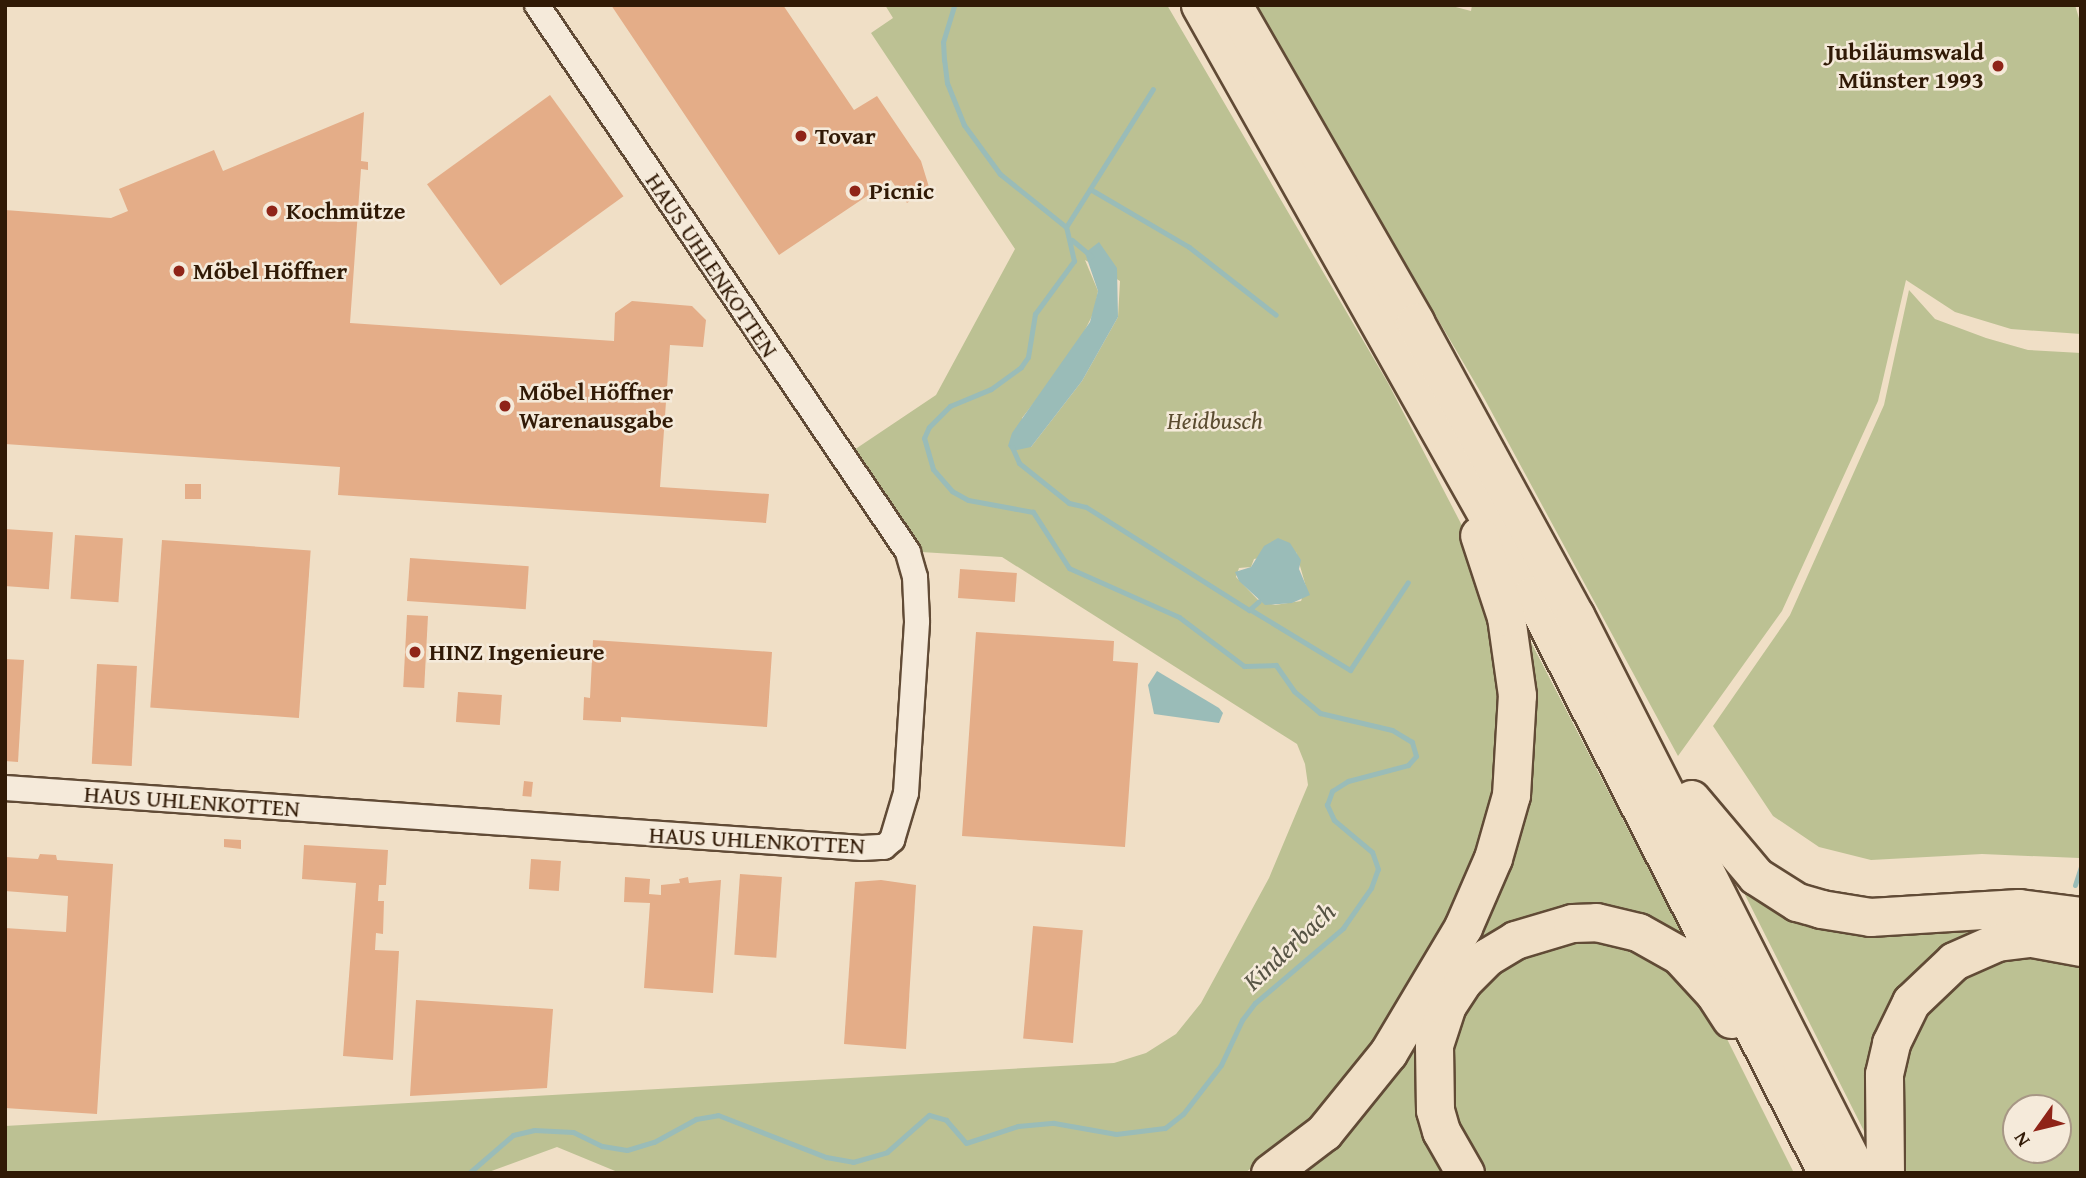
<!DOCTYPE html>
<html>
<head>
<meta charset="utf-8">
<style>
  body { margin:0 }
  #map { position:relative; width:2086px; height:1178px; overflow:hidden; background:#f0dfc6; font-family:"Gentium Book Plus",serif }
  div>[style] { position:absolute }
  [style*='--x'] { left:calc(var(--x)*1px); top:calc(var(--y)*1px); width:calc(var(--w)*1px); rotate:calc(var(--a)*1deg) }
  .green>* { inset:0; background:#bcc193 }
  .water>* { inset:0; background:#9abcb8 }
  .stream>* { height:5px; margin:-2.5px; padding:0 2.5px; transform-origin:2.5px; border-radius:2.5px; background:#9abcb8 }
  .building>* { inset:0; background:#e4ad88; transform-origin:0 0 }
  .roads { filter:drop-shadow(2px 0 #614b36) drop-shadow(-2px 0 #614b36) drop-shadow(0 2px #614b36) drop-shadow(0 -2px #614b36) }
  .minor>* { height:24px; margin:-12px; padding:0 12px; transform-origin:12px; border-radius:12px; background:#f5eada }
  .highway>* { height:37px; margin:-18.5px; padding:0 18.5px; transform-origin:18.5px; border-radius:18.5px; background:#f0dfc6 }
  .dots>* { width:19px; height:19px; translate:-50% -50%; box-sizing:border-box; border:4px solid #f5eada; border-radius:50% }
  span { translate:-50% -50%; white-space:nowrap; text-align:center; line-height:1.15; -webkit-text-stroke:5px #f5eada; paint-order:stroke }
  .poi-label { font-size:24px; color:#311a06; font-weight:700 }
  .right { translate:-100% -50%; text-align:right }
  .left { translate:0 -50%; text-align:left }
  .street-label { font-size:24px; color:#311a06 }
  .park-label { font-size:24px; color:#5b4c30; font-style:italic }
  .water-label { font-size:26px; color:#565344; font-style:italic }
  .frame { position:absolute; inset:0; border:7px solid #311a06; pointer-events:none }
  .north { position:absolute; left:2002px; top:1094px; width:70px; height:70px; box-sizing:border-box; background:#f5eada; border:2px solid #a79785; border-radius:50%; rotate:236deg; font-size:19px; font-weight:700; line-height:28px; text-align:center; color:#311a06 }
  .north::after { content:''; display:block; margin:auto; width:24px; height:32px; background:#8f2418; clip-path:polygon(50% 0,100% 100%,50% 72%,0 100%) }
</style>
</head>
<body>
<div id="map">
  <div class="green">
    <div style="clip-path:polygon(evenodd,885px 5px,1167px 5px,1388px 383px,1470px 541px,1499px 650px,1502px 766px,1469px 881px,1352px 1078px,1327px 1108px,1245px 1173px,620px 1173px,557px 1147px,486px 1173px,5px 1173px,5px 1126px,1114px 1063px,1146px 1053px,1176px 1034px,1201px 1003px,1269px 878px,1308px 785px,1305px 764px,1297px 744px,1002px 557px,921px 552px,854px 450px,936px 395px,1015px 249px,871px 33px,893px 18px,885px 5px,1085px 260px,1120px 281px,1118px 317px,1082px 381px,1031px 447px,1022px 418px,1075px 350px,1094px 312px,1098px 291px,1085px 260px,885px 5px,1296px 552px,1306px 587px,1301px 601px,1275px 605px,1259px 601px,1236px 577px,1239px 568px,1251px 567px,1254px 559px,1296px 552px)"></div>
    <div style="clip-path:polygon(1254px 5px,1448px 5px,1471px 11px,1472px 5px,2075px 5px,2081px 25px,2081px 334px,2011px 329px,1955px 312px,1906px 280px,1878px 401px,1782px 611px,1678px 756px,1484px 398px)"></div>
    <div style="clip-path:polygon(1909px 290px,1935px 319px,1986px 338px,2028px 350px,2081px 353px,2079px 858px,1982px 854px,1871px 860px,1819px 847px,1773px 816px,1713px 726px,1790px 615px,1884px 405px)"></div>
    <div style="clip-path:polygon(1522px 625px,1687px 943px,1627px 919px,1452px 982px,1454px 1173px,1279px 1173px,1472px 926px)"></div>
    <div style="clip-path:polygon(1737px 879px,1749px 887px,2018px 916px,1943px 955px,1867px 1137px)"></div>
    <div style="clip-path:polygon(1606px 939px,1663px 962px,1716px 1017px,1794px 1173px,1483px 1173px,1454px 1127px,1448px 1044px,1477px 986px,1539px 944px)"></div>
    <div style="clip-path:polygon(evenodd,2010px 952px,2081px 959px,2081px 1173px,1904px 1173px,1898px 1059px,1944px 983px,2010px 952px,2016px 1108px,2058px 1108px,2058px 1150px,2016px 1150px,2016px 1108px)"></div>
  </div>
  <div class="water">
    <div style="clip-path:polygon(1099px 242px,1117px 268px,1118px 317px,1082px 381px,1031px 447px,1012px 451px,1008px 446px,1012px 433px,1090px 322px,1098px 291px,1085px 253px)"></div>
    <div style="clip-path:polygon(1278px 538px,1290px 543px,1301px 560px,1299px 569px,1310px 595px,1292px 603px,1265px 605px,1239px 581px,1235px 572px,1251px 567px,1264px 546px)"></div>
    <div style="clip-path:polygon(1157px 671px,1219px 708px,1223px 713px,1219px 723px,1154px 714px,1148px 685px)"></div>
  </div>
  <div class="stream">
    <div style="--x:1090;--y:189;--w:115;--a:30.4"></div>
    <div style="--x:1189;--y:247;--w:110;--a:38"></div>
    <div style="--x:1066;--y:227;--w:163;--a:-57.8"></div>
    <div style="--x:1072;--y:240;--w:25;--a:40"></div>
    <div style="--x:1012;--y:447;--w:17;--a:66"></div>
    <div style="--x:1019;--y:463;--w:64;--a:38.7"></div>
    <div style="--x:1069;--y:503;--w:17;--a:13"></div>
    <div style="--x:1086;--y:507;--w:193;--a:32.3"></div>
    <div style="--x:1249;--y:610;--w:13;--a:-42"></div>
    <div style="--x:1251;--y:610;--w:116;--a:31.2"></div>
    <div style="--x:1350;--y:670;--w:105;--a:-56.6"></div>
    <div style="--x:2075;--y:885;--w:19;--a:-72"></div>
    <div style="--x:469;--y:1173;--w:58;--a:-40.8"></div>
    <div style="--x:513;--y:1135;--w:22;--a:-13"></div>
    <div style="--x:534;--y:1130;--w:39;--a:3"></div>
    <div style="--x:573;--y:1132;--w:32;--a:26"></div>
    <div style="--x:602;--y:1146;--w:25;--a:9"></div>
    <div style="--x:627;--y:1150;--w:28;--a:-17"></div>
    <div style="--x:654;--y:1142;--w:48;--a:-28.7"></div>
    <div style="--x:696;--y:1119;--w:22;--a:-10"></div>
    <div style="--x:718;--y:1115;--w:116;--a:21.3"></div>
    <div style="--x:826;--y:1157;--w:27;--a:10"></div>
    <div style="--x:853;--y:1162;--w:35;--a:-16"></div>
    <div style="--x:887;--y:1152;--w:56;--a:-41.4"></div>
    <div style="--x:929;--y:1115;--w:18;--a:16"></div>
    <div style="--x:946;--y:1120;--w:30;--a:49"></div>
    <div style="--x:966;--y:1143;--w:55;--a:-18.1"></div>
    <div style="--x:1018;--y:1126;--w:36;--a:-5"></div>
    <div style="--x:1054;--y:1123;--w:63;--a:10.1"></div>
    <div style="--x:1116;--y:1134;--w:49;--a:-7"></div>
    <div style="--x:1165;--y:1128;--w:23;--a:-38"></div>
    <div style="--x:1183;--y:1114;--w:62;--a:-52.2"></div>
    <div style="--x:1221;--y:1065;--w:50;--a:-65"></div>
    <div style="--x:1242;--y:1020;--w:21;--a:-53"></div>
    <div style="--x:1255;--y:1003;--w:116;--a:-40.4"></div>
    <div style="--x:1343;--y:928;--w:49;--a:-55"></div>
    <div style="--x:1371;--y:888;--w:20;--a:-70"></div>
    <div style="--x:1378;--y:869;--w:18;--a:-109"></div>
    <div style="--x:1372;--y:852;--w:50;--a:-139.9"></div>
    <div style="--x:1334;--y:820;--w:17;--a:-115"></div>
    <div style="--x:1327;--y:805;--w:15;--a:-70"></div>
    <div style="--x:1332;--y:791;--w:19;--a:-32"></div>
    <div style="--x:1348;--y:781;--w:62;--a:-14.9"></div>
    <div style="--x:1408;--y:765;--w:12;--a:-48"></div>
    <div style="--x:1416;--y:756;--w:15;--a:-106"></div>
    <div style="--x:1412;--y:742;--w:23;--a:-149"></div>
    <div style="--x:1392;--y:730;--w:74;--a:-166.7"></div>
    <div style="--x:1320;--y:713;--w:34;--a:-140"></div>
    <div style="--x:1294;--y:691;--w:32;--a:-125"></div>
    <div style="--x:1276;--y:665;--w:32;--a:178"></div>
    <div style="--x:1244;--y:666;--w:81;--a:-143"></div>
    <div style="--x:1179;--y:617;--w:120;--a:-156"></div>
    <div style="--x:1069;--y:568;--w:67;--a:-122.7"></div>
    <div style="--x:1033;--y:512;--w:66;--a:-169.5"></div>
    <div style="--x:968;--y:500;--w:18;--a:-151"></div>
    <div style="--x:952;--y:491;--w:29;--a:-131"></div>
    <div style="--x:933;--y:469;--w:32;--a:-106"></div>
    <div style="--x:924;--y:438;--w:12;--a:-66"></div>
    <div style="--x:929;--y:427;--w:30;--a:-45"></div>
    <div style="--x:950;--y:406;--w:44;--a:-22.5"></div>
    <div style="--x:991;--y:389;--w:37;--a:-36"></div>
    <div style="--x:1021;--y:367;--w:12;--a:-55"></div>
    <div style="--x:1028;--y:357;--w:44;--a:-80.8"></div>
    <div style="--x:1035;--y:314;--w:66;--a:-53.7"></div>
    <div style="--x:1074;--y:261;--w:35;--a:-103"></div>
    <div style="--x:1066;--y:227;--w:85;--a:-141.2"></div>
    <div style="--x:1000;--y:174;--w:61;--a:-126.3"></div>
    <div style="--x:964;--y:125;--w:45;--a:-112"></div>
    <div style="--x:947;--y:83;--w:23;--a:-97"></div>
    <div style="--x:944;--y:60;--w:18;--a:-93"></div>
    <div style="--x:943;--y:42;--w:39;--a:-73"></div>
  </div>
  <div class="building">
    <div style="clip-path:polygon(611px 5px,783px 5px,854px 110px,877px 96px,921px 161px,929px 187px,907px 203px,891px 180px,779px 255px)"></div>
    <div style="left:550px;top:95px;width:125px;height:152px;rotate:54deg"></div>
    <div style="clip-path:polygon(364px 112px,361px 161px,368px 162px,368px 170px,361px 169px,350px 323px,614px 341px,615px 313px,632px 301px,692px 306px,706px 320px,703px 347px,670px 345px,660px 487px,769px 494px,766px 523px,338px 495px,340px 467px,5px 444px,5px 210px,111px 218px,128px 211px,119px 189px,214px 150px,223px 171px)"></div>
    <div style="left:185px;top:484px;width:16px;height:15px"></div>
    <div style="left:5px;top:529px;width:48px;height:57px;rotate:4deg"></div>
    <div style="left:75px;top:535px;width:48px;height:64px;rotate:4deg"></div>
    <div style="left:162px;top:540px;width:149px;height:168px;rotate:4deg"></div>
    <div style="left:410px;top:558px;width:119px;height:43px;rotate:4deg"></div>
    <div style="left:960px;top:569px;width:57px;height:29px;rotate:4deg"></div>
    <div style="left:407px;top:615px;width:21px;height:72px;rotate:3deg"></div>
    <div style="clip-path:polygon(976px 632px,1114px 641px,1113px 661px,1138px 663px,1125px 847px,962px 836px)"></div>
    <div style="clip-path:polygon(593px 640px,772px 652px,767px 727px,621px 717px,621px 722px,583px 720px,584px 697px,590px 698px)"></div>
    <div style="clip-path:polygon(5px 659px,24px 660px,18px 762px,5px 761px)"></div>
    <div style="left:97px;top:664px;width:40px;height:100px;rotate:3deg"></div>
    <div style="left:458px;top:692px;width:44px;height:30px;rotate:4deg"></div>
    <div style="left:524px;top:781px;width:9px;height:15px;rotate:6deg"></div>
    <div style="clip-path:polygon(224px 839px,241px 840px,241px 849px,224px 847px)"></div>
    <div style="clip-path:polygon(304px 845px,388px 850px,386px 885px,379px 885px,378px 901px,384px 901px,383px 934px,376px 933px,375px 950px,399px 951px,393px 1060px,343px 1056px,356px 883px,302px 879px)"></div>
    <div style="clip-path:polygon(40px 854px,56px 855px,57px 860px,113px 864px,97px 1114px,5px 1108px,5px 928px,66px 932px,68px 896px,5px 891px,5px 857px,38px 859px)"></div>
    <div style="left:531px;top:859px;width:30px;height:30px;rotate:4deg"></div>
    <div style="left:740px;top:874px;width:42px;height:81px;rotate:4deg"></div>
    <div style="clip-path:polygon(625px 877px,650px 879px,649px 894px,661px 895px,661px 885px,680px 883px,679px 879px,688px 877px,689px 883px,721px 880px,713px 993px,644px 988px,650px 903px,624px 902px)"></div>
    <div style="clip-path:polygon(881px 880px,916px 885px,906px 1049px,844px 1044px,855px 882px)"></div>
    <div style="left:1033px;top:926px;width:50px;height:113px;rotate:5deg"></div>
    <div style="clip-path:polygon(416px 1000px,553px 1009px,547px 1088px,410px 1096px)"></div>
  </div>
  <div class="roads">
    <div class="minor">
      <div style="--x:5;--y:788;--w:859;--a:4"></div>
      <div style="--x:862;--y:848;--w:22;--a:-3"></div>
      <div style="--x:884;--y:847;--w:11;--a:-41"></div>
      <div style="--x:892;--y:840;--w:49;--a:-73.4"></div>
      <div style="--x:906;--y:793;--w:172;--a:-86.3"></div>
      <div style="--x:917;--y:621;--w:44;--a:-92.6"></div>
      <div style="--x:915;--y:577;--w:26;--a:-106"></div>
      <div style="--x:908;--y:552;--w:661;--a:-124.15"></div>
    </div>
    <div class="highway">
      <div style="--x:1200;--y:5;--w:677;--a:60.63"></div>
      <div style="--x:1532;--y:595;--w:649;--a:62.96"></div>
      <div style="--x:1233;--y:5;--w:366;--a:60.1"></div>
      <div style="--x:1415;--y:322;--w:334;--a:61.4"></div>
      <div style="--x:1575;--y:615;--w:626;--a:63.11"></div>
      <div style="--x:1691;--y:799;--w:101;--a:49.8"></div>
      <div style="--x:1756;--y:876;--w:49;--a:32.4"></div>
      <div style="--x:1797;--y:902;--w:25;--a:16"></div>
      <div style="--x:1821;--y:909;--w:50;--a:9.3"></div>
      <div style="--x:1870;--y:917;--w:149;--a:-3.5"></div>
      <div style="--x:2019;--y:908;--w:63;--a:7.4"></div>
      <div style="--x:1270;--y:1173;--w:68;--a:-37.2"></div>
      <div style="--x:1324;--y:1132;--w:102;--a:-51"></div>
      <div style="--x:1388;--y:1053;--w:147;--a:-59.2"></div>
      <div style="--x:1463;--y:927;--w:75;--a:-66.5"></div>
      <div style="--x:1493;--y:858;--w:66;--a:-74.1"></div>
      <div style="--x:1511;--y:795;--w:100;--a:-86.6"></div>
      <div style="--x:1517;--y:695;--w:79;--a:-98"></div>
      <div style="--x:1506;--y:617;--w:86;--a:-108.2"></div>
      <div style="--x:1465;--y:1173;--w:48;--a:-119.7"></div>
      <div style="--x:1441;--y:1131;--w:22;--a:-106"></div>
      <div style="--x:1435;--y:1110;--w:65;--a:-90.9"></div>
      <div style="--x:1434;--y:1045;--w:40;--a:-72"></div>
      <div style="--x:1446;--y:1007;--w:30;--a:-57"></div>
      <div style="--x:1462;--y:982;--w:35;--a:-45"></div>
      <div style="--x:1487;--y:957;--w:33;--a:-31"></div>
      <div style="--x:1515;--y:940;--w:59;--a:-16.6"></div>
      <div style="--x:1572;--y:923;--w:24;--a:-2"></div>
      <div style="--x:1596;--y:922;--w:43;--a:13.4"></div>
      <div style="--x:1638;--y:932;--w:47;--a:29.3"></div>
      <div style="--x:1679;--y:955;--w:52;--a:47.4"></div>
      <div style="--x:1714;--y:993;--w:31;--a:57"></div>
      <div style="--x:1885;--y:1173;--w:99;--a:-90.6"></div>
      <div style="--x:1884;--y:1074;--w:32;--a:-77"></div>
      <div style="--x:1891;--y:1043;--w:46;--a:-64"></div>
      <div style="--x:1911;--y:1002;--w:59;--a:-43.6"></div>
      <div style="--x:1954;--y:961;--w:47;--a:-23.8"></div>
      <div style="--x:1997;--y:942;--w:35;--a:-7"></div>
      <div style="--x:2032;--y:938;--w:50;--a:10.4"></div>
    </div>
  </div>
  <div class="dots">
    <div style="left:1998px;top:66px;background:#8f2418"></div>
    <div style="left:801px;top:136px;background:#8f2418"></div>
    <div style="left:855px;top:191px;background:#8f2418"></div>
    <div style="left:272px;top:211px;background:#8f2418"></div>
    <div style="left:179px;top:271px;background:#8f2418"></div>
    <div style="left:505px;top:406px;background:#8f2418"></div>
    <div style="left:415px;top:652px;background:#8f2418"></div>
  </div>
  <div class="poi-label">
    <span class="right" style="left:1984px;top:66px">Jubiläumswald<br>Münster 1993</span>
    <span class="left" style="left:815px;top:136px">Tovar</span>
    <span class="left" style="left:869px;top:191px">Picnic</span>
    <span class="left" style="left:286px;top:211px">Kochmütze</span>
    <span class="left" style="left:193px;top:271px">Möbel Höffner</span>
    <span class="left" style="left:519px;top:406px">Möbel Höffner<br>Warenausgabe</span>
    <span class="left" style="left:429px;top:652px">HINZ Ingenieure</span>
  </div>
  <div class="street-label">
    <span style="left:712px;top:265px;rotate:56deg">HAUS UHLENKOTTEN</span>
    <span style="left:192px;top:801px;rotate:4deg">HAUS UHLENKOTTEN</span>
    <span style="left:757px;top:840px;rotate:3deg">HAUS UHLENKOTTEN</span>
  </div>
  <div class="park-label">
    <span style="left:1215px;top:421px">Heidbusch</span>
  </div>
  <div class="water-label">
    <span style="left:1289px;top:946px;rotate:-43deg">Kinderbach</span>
  </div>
  <div class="frame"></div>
  <div class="north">N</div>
</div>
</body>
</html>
